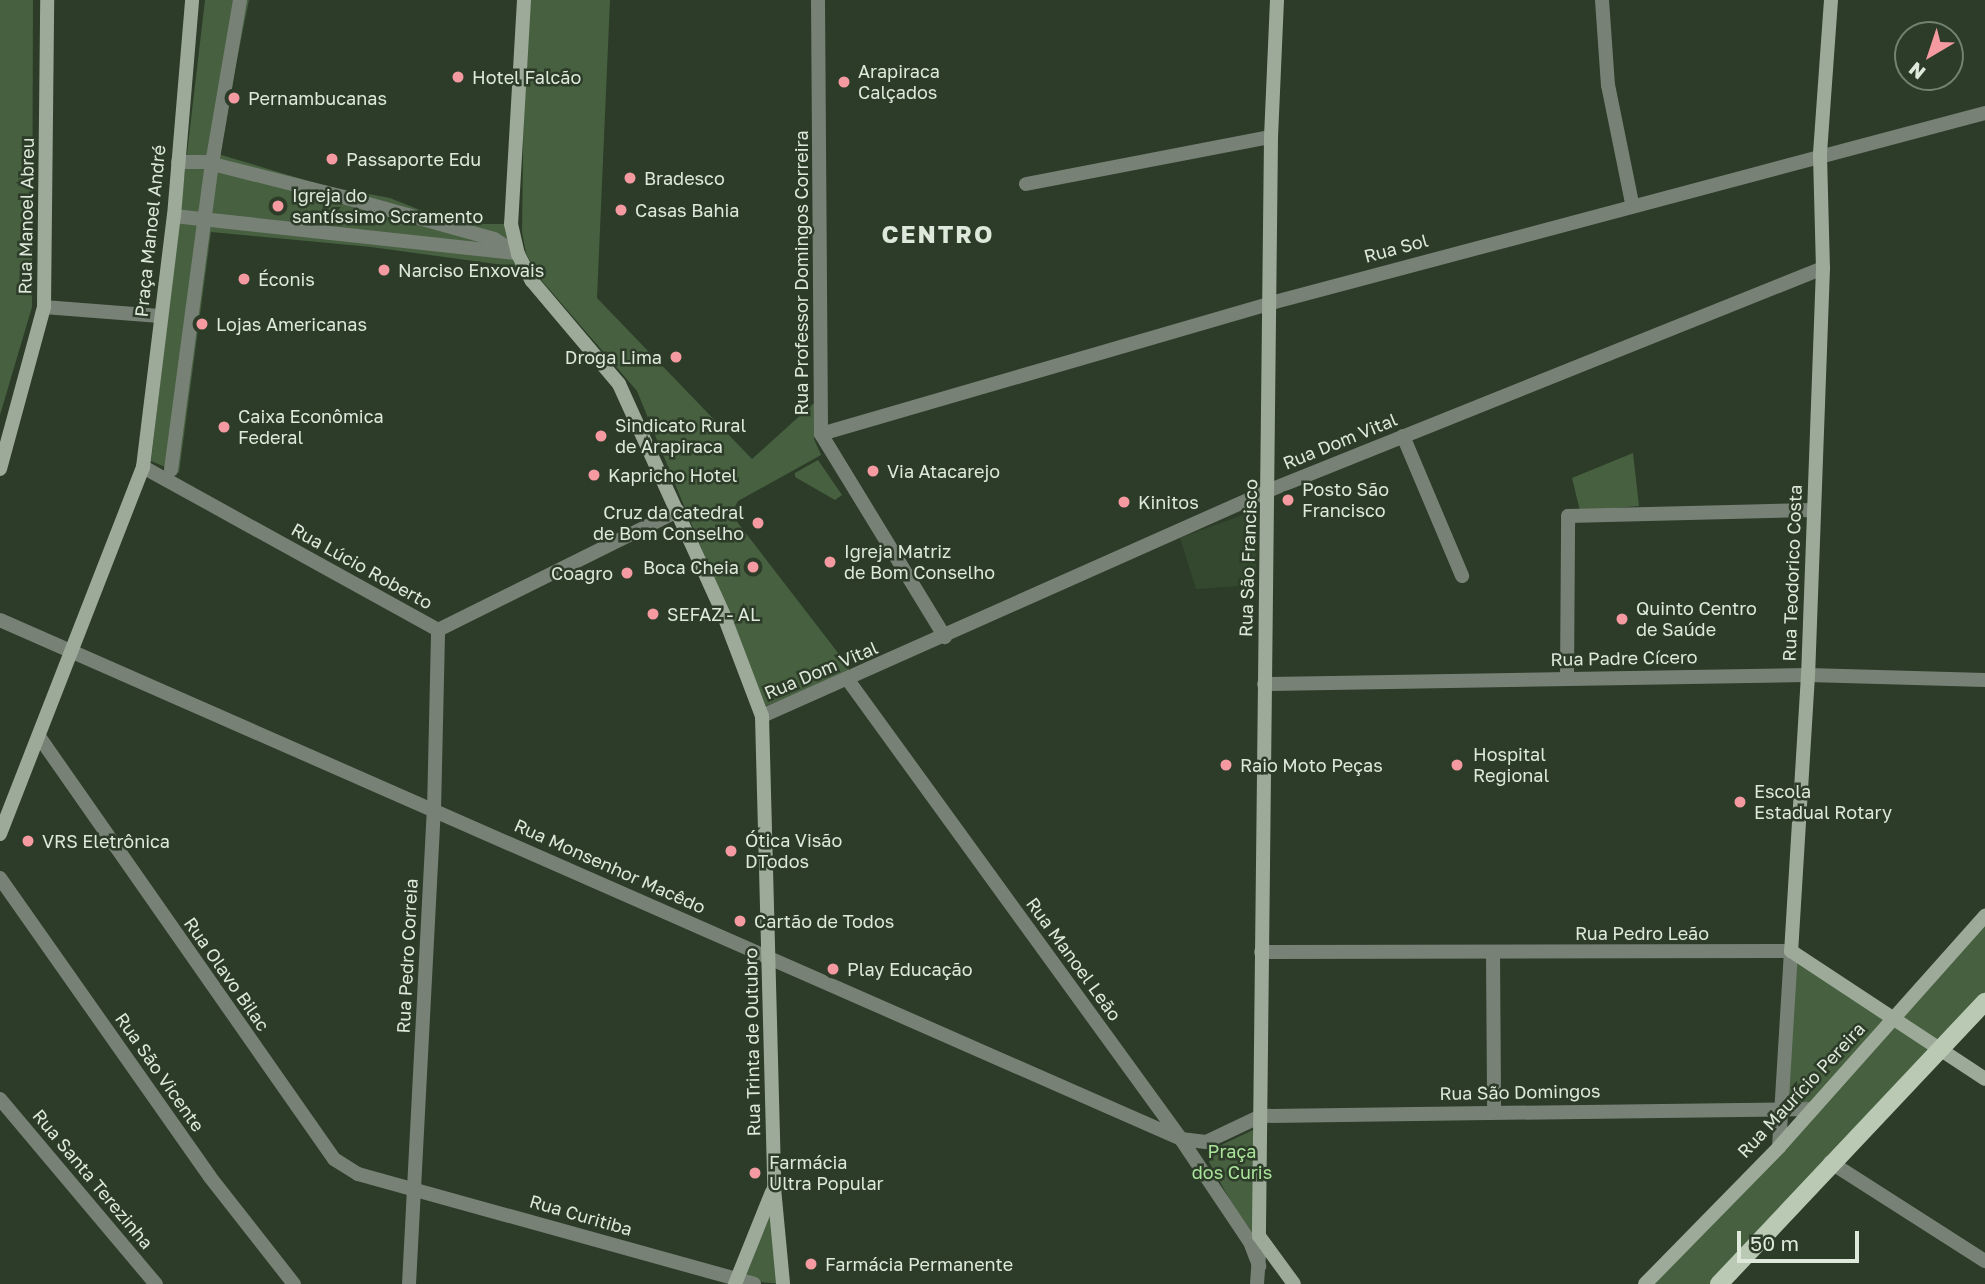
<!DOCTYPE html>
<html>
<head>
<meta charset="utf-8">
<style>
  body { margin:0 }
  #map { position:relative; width:1985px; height:1284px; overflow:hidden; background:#2c3c28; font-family:"Golos Text",sans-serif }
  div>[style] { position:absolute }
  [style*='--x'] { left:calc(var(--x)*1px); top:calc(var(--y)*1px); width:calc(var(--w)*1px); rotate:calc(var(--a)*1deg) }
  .built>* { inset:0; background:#33482e }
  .green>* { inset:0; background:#476040 }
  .street>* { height:14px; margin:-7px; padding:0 7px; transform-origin:7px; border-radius:7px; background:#788176 }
  .secondary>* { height:14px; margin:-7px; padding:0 7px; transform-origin:7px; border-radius:7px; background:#9daa99 }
  .primary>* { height:18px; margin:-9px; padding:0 9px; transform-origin:9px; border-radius:9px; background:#b9c9b4 }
  .dots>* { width:19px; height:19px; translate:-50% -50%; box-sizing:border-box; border:4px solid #2c3c28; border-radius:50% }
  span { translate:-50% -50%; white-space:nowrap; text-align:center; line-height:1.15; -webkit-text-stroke:5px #2c3c28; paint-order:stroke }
  .poi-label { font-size:18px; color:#dee8db }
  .left { translate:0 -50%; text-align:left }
  .right { translate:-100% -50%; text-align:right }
  .street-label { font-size:18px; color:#dee8db }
  .park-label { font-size:18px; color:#aae39b }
  .district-label { font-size:24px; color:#dee8db; font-weight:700; letter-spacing:2px }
  .north { position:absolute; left:1894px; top:21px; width:70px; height:70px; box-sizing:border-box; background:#2c3c28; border:2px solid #738170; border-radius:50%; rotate:219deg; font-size:19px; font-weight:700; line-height:28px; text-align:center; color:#dee8db }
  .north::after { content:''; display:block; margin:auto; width:24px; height:32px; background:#f49aa0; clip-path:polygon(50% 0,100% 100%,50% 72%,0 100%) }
  .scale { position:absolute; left:1737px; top:1231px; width:122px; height:32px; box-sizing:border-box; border:4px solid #dee8db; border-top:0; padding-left:9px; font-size:21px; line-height:24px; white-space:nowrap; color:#dee8db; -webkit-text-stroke:5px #2c3c28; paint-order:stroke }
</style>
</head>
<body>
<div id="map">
  <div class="built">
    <div style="clip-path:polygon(1259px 509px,1255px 585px,1196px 589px,1180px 538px)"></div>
  </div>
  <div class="green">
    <div style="clip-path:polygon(0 0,33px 0,32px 307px,0 415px)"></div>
    <div style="clip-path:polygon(205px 0,249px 0,218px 154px,325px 186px,390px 198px,455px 224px,511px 224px,525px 268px,371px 247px,211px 232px,179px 473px,151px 461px)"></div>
    <div style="clip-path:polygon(525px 0,610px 0,597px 298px,752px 459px,814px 403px,814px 439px,821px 455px,738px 501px,731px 514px,852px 671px,766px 706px,637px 391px,537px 275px,526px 253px,522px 232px)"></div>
    <div style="clip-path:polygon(1633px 453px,1639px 506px,1580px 511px,1572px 478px)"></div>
    <div style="clip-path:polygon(818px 460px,842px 495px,835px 500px,795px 477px,795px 473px)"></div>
    <div style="clip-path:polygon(1985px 916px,1985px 1002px,1719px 1284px,1645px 1284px,1813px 1110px,1780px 1108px,1791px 951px,1894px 1020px)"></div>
    <div style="clip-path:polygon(1253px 1130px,1256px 1247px,1209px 1162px,1213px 1149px)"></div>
    <div style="clip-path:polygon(774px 1188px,783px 1284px,737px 1280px)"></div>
  </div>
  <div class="street">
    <div style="--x:818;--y:0;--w:434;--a:89.6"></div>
    <div style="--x:821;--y:434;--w:238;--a:58.6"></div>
    <div style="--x:1602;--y:0;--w:85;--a:86"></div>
    <div style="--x:1608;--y:85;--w:120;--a:78.5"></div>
    <div style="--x:178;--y:162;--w:27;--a:0"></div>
    <div style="--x:205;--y:162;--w:142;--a:14.2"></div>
    <div style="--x:343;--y:197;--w:157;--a:15.5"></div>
    <div style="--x:494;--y:239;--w:28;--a:32"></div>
    <div style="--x:1026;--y:184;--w:249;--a:-10.9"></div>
    <div style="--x:174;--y:216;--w:341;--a:6.2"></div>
    <div style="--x:44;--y:307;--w:116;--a:4.4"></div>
    <div style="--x:821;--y:434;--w:469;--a:-16.2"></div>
    <div style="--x:1271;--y:303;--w:739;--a:-14.9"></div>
    <div style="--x:1403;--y:436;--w:152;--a:67.1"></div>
    <div style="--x:143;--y:467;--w:337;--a:28.9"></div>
    <div style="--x:171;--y:470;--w:309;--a:-82.4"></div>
    <div style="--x:212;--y:164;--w:166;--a:-80.3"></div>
    <div style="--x:0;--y:620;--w:1290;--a:23.72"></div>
    <div style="--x:1181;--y:1139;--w:25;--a:7"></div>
    <div style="--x:1206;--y:1142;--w:61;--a:-25.3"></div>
    <div style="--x:1261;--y:1116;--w:552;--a:-0.73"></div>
    <div style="--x:438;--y:630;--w:268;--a:-26.4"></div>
    <div style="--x:1567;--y:677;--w:161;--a:-89.6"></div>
    <div style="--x:1568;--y:516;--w:245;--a:-1.4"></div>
    <div style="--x:848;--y:680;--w:567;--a:54.04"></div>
    <div style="--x:1181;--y:1139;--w:124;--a:56.2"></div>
    <div style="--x:1250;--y:1242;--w:26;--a:69"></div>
    <div style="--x:1264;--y:684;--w:544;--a:-0.95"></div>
    <div style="--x:1808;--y:675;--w:177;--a:1.6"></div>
    <div style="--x:762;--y:716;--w:556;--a:-23.98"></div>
    <div style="--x:1270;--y:490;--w:596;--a:-21.87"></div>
    <div style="--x:40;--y:738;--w:513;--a:55.07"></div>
    <div style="--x:334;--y:1159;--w:28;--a:32"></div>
    <div style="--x:358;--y:1174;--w:411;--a:15.5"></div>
    <div style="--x:0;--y:878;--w:365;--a:54.9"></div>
    <div style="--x:210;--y:1177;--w:136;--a:51.9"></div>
    <div style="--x:1261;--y:952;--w:530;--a:-0.11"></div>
    <div style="--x:1791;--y:951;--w:196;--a:93.5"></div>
    <div style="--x:1493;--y:952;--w:159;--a:89.6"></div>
    <div style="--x:0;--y:1099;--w:242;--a:49.9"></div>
    <div style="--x:1830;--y:1162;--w:184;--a:32.6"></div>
    <div style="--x:409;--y:1284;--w:474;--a:-87"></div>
    <div style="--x:434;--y:811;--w:181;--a:-88.7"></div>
    <div style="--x:1257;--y:1284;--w:27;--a:-86"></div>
  </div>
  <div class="secondary">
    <div style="--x:524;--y:0;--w:224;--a:93.3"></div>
    <div style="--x:511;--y:224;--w:31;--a:77"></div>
    <div style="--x:518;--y:254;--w:30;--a:63"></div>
    <div style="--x:532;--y:281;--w:135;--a:49.8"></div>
    <div style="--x:619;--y:384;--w:255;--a:65.6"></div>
    <div style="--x:724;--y:616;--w:107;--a:69.2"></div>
    <div style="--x:762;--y:716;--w:472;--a:88.5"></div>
    <div style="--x:774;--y:1188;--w:96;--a:84.6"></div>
    <div style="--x:1277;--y:0;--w:137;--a:92.5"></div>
    <div style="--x:1271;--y:137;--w:1099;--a:90.63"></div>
    <div style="--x:1259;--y:1236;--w:59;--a:53.9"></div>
    <div style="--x:1831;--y:0;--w:155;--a:94.1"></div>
    <div style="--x:1820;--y:155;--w:113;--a:88.5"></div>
    <div style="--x:1823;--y:268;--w:407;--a:92.1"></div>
    <div style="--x:1808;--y:675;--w:277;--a:93.5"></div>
    <div style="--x:1791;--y:951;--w:232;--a:33.4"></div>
    <div style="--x:0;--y:469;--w:168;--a:-74.8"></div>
    <div style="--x:44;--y:307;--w:307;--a:-89.4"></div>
    <div style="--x:0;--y:834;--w:394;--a:-68.7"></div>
    <div style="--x:143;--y:467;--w:253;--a:-83"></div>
    <div style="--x:174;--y:216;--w:217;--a:-85.2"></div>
    <div style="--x:735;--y:1284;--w:99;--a:-68.1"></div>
    <div style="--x:1645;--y:1284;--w:192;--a:-45.6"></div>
    <div style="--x:1779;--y:1147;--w:310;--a:-48.3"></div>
  </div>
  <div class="primary">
    <div style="--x:1719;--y:1284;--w:388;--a:-46.7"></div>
  </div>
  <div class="dots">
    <div style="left:458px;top:77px;background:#f49aa0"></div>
    <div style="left:844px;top:82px;background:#f49aa0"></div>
    <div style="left:234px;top:98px;background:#f49aa0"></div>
    <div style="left:332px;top:159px;background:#f49aa0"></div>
    <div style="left:630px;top:178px;background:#f49aa0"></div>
    <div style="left:278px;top:206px;background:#f49aa0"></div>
    <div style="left:621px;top:210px;background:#f49aa0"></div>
    <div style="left:384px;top:270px;background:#f49aa0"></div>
    <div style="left:244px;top:279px;background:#f49aa0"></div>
    <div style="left:202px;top:324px;background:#f49aa0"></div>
    <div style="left:676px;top:357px;background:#f49aa0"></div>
    <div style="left:224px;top:427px;background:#f49aa0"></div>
    <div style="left:601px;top:436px;background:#f49aa0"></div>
    <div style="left:873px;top:471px;background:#f49aa0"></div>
    <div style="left:594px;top:475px;background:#f49aa0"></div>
    <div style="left:1288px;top:500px;background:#f49aa0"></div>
    <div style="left:1124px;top:502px;background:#f49aa0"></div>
    <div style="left:758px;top:523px;background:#f49aa0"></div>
    <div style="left:830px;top:562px;background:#f49aa0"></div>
    <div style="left:753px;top:567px;background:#f49aa0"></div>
    <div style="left:627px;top:573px;background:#f49aa0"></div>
    <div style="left:653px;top:614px;background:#f49aa0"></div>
    <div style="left:1622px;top:619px;background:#f49aa0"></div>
    <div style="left:1226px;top:765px;background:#f49aa0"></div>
    <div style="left:1457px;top:765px;background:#f49aa0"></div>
    <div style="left:1740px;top:802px;background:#f49aa0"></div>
    <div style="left:28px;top:841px;background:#f49aa0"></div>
    <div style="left:731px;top:851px;background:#f49aa0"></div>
    <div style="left:740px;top:921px;background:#f49aa0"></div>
    <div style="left:833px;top:969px;background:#f49aa0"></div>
    <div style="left:755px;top:1173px;background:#f49aa0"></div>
    <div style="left:811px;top:1264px;background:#f49aa0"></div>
  </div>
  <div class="poi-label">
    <span class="left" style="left:858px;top:82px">Arapiraca<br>Calçados</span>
    <span class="left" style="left:472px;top:77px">Hotel Falcão</span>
    <span class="left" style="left:248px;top:98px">Pernambucanas</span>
    <span class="left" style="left:346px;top:159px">Passaporte Edu</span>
    <span class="left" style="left:644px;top:178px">Bradesco</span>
    <span class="left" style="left:292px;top:206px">Igreja do<br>santíssimo Scramento</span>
    <span class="left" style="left:635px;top:210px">Casas Bahia</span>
    <span class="left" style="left:398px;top:270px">Narciso Enxovais</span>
    <span class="left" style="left:258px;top:279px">Éconis</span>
    <span class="left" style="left:216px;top:324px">Lojas Americanas</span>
    <span class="right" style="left:662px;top:357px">Droga Lima</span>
    <span class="left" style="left:238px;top:427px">Caixa Econômica<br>Federal</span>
    <span class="left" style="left:615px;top:436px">Sindicato Rural<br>de Arapiraca</span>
    <span class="left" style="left:887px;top:471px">Via Atacarejo</span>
    <span class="left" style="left:608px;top:475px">Kapricho Hotel</span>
    <span class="left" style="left:1302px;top:500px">Posto São<br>Francisco</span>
    <span class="left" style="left:1138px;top:502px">Kinitos</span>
    <span class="right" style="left:744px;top:523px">Cruz da catedral<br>de Bom Conselho</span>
    <span class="left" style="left:844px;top:562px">Igreja Matriz<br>de Bom Conselho</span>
    <span class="right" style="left:739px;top:567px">Boca Cheia</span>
    <span class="right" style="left:613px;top:573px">Coagro</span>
    <span class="left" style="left:1636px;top:619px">Quinto Centro<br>de Saúde</span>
    <span class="left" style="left:667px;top:614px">SEFAZ - AL</span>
    <span class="left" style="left:1473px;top:765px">Hospital<br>Regional</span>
    <span class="left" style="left:1240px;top:765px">Raio Moto Peças</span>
    <span class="left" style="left:1754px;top:802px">Escola<br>Estadual Rotary</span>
    <span class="left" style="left:42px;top:841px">VRS Eletrônica</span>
    <span class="left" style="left:745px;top:851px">Ótica Visão<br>DTodos</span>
    <span class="left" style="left:754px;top:921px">Cartão de Todos</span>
    <span class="left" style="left:847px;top:969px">Play Educação</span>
    <span class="left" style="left:769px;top:1173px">Farmácia<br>Ultra Popular</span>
    <span class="left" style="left:825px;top:1264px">Farmácia Permanente</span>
  </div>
  <div class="street-label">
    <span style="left:26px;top:216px;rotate:-89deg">Rua Manoel Abreu</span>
    <span style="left:150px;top:231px;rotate:-84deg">Praça Manoel André</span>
    <span style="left:1396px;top:248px;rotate:-15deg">Rua Sol</span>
    <span style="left:801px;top:273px;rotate:-90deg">Rua Professor Domingos Correira</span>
    <span style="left:1340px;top:441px;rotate:-22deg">Rua Dom Vital</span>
    <span style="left:1248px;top:558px;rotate:-88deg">Rua São Francisco</span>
    <span style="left:362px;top:566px;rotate:29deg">Rua Lúcio Roberto</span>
    <span style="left:1792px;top:573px;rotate:-88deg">Rua Teodorico Costa</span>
    <span style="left:1624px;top:658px;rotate:-1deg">Rua Padre Cícero</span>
    <span style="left:821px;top:670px;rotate:-23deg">Rua Dom Vital</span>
    <span style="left:610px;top:866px;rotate:24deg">Rua Monsenhor Macêdo</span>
    <span style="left:1642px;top:933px">Rua Pedro Leão</span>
    <span style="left:407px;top:956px;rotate:-87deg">Rua Pedro Correia</span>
    <span style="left:1074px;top:959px;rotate:54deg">Rua Manoel Leão</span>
    <span style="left:227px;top:974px;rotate:55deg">Rua Olavo Bilac</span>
    <span style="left:752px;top:1042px;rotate:-91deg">Rua Trinta de Outubro</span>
    <span style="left:160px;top:1072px;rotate:55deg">Rua São Vicente</span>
    <span style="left:1801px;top:1090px;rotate:-47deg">Rua Maurício Pereira</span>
    <span style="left:1520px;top:1092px;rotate:-1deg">Rua São Domingos</span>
    <span style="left:93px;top:1179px;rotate:50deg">Rua Santa Terezinha</span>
    <span style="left:581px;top:1215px;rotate:16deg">Rua Curitiba</span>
  </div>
  <div class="park-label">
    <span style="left:1232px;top:1162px">Praça<br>dos Curis</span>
  </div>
  <div class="district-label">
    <span style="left:938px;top:234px">CENTRO</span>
  </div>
  <div class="north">N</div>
  <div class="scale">50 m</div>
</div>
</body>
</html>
